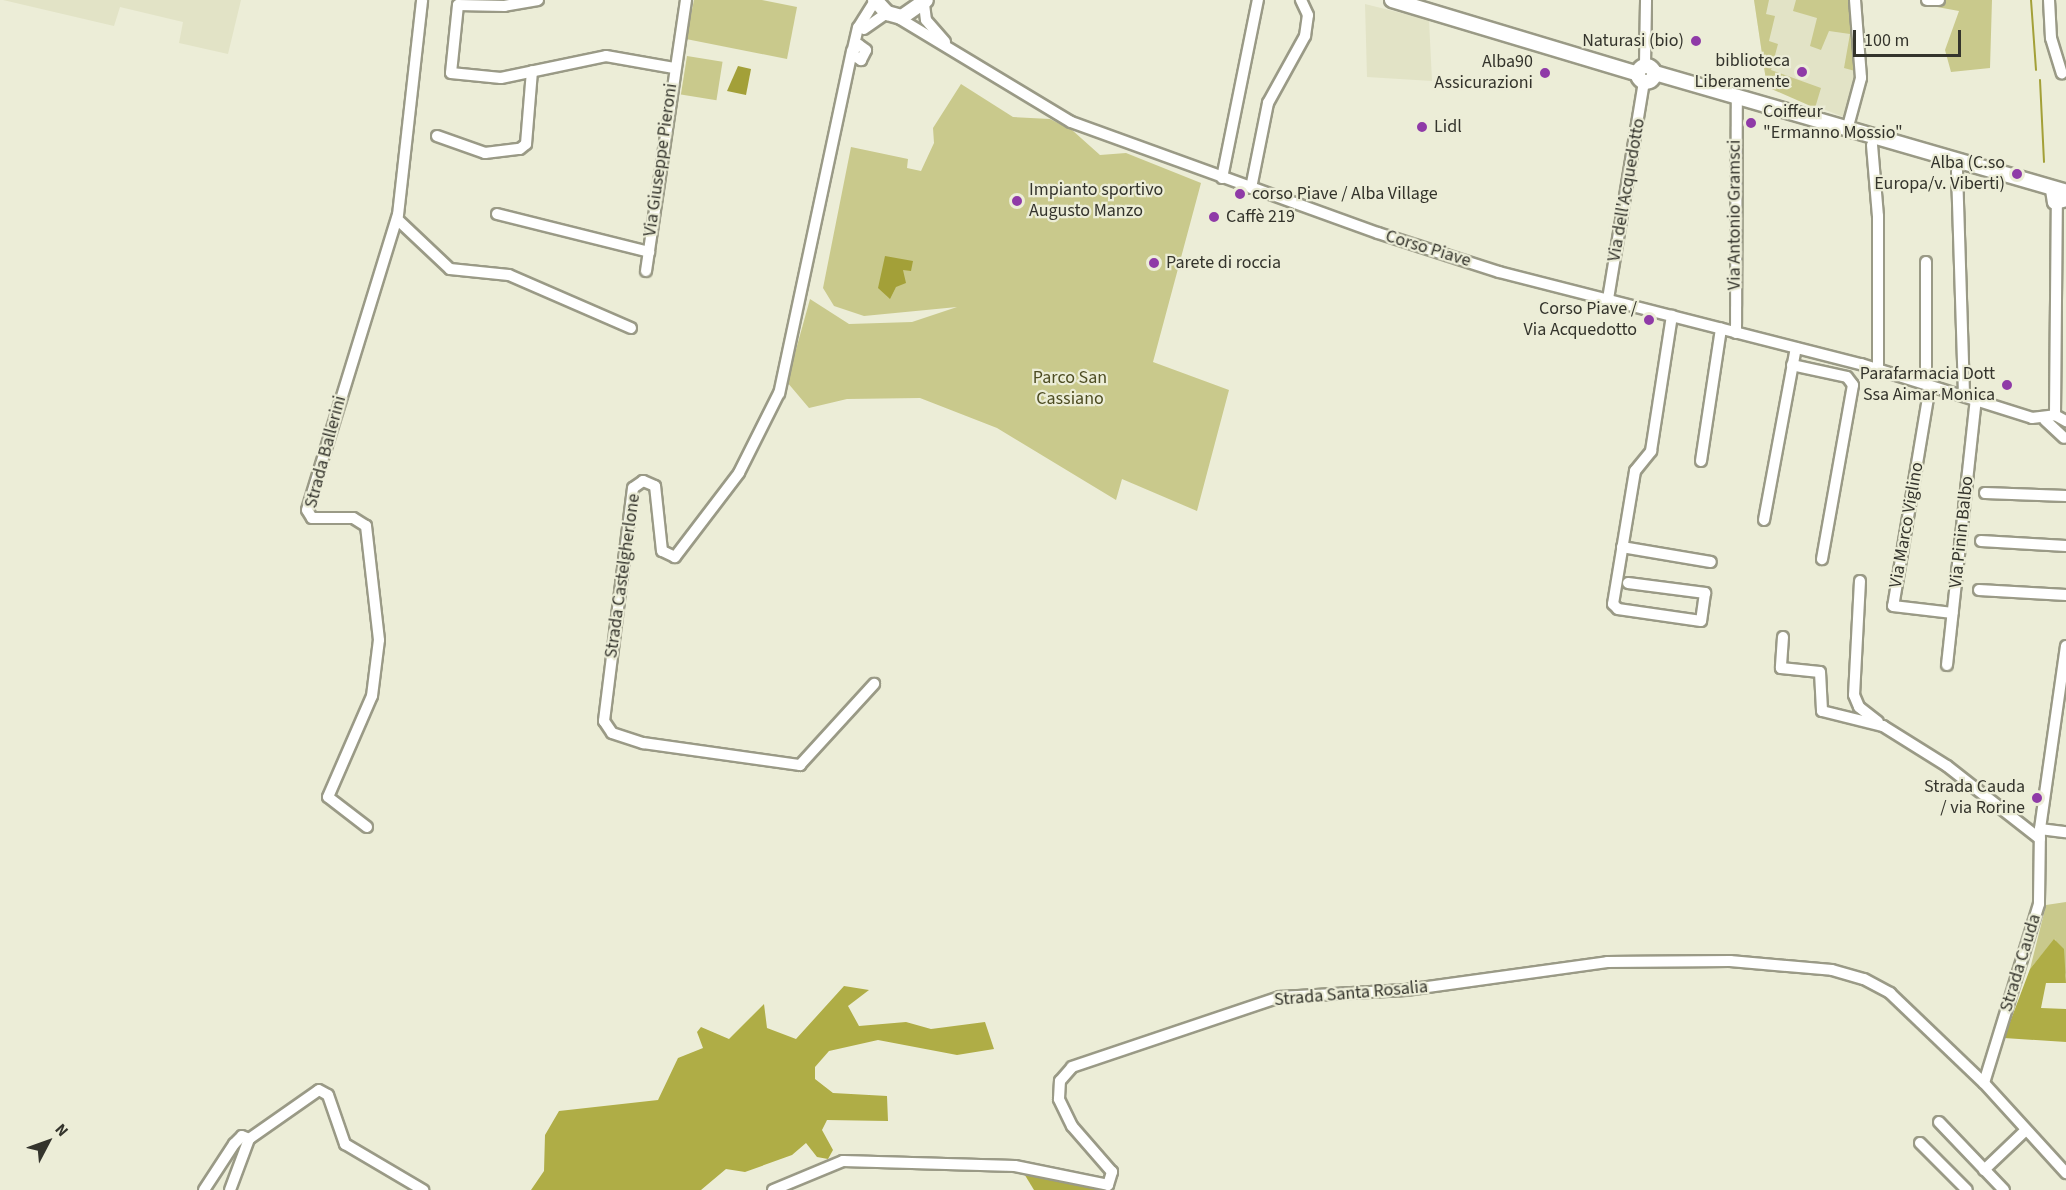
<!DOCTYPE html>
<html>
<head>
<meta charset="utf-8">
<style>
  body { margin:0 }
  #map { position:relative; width:2066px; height:1190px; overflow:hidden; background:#ecedd7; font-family:"Source Sans 3",sans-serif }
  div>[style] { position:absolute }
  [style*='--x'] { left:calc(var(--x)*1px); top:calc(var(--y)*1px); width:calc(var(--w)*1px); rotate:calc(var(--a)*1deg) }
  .built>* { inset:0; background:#e2e3c6 }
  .green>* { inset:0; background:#c9c98c; transform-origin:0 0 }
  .forest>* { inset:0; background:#afad46 }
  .water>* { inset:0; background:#a3a038 }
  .stream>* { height:2px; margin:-1px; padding:0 1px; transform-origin:1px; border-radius:1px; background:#a3a038 }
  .roads { filter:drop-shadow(2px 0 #9a9a86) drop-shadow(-2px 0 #9a9a86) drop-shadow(0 2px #9a9a86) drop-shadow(0 -2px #9a9a86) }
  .minor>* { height:10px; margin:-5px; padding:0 5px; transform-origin:5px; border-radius:5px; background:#fff }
  .major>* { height:14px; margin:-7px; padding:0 7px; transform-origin:7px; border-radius:7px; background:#fff }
  .major>.ring { margin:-7px; padding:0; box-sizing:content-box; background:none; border:14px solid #fff; border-radius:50% }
  .dots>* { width:16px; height:16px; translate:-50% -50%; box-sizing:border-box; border:3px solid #ecedd7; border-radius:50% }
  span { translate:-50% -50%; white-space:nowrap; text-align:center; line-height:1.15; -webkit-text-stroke:4.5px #ecedd7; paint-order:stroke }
  .poi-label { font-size:18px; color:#34342c }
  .right { translate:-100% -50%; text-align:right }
  .left { translate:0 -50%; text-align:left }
  .street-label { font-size:18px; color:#34342c }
  .park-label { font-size:18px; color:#4d4c22 }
  .north { position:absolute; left:18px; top:1112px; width:60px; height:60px; -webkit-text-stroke:4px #ecedd7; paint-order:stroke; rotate:49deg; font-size:16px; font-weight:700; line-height:24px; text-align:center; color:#34342c }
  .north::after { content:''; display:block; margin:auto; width:21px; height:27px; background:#34342c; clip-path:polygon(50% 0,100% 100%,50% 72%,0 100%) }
  .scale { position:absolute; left:1853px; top:30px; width:108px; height:27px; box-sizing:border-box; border:3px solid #34342c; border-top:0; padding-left:8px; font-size:18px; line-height:21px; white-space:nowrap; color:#34342c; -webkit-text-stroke:4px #ecedd7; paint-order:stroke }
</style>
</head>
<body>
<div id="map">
  <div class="built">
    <div style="clip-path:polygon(3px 0,241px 0,228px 54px,179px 43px,183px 22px,120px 7px,114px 26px)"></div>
    <div style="clip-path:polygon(1754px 0,1850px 0,1859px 75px,1846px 118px,1767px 87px)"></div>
    <div style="clip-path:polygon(1365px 4px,1429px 20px,1432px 81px,1367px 77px)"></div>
  </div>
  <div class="green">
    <div style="clip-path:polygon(694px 0,762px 0,797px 7px,787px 59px,686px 39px)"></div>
    <div style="clip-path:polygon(1754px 0,1769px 0,1766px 14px,1775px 16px,1769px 41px,1778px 44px,1771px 70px,1821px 88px,1815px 108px,1767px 87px)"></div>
    <div style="clip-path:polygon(1796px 0,1850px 0,1855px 71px,1844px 68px,1850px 34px,1829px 31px,1821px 50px,1810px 46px,1817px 18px,1793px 11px)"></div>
    <div style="clip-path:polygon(1944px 0,1992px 0,1990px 68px,1951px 72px,1945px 50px,1959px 11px,1937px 7px)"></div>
    <div style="left:687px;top:56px;width:36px;height:39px;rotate:9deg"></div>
    <div style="clip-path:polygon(961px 84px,1013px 117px,1050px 119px,1072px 130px,1100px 155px,1126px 153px,1201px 183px,1153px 362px,1229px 390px,1197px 511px,1122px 479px,1116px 500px,997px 428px,920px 398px,847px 399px,809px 408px,787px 382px,810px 299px,849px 324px,912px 322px,957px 307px,864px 316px,834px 306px,823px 288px,851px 147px,908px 159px,907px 168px,921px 171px,934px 143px,933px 128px)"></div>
    <div style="clip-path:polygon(2066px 902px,2066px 976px,2055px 939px,2030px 969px,2046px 905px)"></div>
  </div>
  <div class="forest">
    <div style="clip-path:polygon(2054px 939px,2064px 949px,2066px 983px,2046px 983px,2041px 1008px,2066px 1009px,2066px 1042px,2004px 1038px,2030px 969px)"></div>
    <div style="clip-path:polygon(844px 986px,869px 990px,848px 1006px,859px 1026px,906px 1022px,931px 1029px,985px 1022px,994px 1049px,957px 1055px,878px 1040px,829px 1051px,815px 1067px,815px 1079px,833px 1093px,887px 1096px,888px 1121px,827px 1120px,822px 1130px,833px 1150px,828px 1159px,817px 1157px,806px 1143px,792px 1155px,745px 1172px,726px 1169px,701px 1190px,531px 1190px,544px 1171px,545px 1135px,559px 1111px,658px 1100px,678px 1058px,703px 1048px,697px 1032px,701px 1027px,729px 1039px,764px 1004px,767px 1028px,796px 1039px)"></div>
    <div style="clip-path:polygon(1023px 1172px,1106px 1190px,1034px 1190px)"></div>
  </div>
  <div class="water">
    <div style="clip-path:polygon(738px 66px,751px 69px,746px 95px,727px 91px)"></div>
    <div style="clip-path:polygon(885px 256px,913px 261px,911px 271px,903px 270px,906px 283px,896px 287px,890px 299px,878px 288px)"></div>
  </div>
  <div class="stream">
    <div style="--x:2031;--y:0;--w:70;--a:85.9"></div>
    <div style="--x:2040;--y:80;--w:82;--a:87.2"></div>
  </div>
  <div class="roads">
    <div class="minor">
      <div style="--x:538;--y:0;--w:34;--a:170"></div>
      <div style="--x:505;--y:6;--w:47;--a:-178.8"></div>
      <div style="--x:458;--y:5;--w:68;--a:95.9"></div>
      <div style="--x:451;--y:73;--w:50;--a:5.7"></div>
      <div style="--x:501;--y:78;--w:107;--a:-11.8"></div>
      <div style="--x:606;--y:56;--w:69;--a:10"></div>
      <div style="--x:1927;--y:0;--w:12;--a:0"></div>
      <div style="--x:2049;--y:0;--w:38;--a:87"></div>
      <div style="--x:2051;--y:38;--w:37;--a:73"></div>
      <div style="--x:924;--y:4;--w:16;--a:83"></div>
      <div style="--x:926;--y:20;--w:29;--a:49"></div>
      <div style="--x:897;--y:17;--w:203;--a:31.1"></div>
      <div style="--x:1071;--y:122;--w:326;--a:19.9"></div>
      <div style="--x:1378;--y:233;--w:127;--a:17.9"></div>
      <div style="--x:1499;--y:272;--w:374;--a:14.3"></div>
      <div style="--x:1861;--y:364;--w:179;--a:17.5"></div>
      <div style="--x:2032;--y:418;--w:23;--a:-7"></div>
      <div style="--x:2055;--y:415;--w:13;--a:29"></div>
      <div style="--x:864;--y:29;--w:28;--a:-35"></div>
      <div style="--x:853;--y:49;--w:22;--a:-77"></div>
      <div style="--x:858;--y:28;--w:32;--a:-58"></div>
      <div style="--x:852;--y:54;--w:11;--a:34"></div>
      <div style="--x:861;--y:60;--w:11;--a:-63"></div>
      <div style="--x:866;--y:50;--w:9;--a:-144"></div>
      <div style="--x:859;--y:45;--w:9;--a:139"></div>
      <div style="--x:852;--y:51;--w:350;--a:102"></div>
      <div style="--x:779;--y:393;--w:89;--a:116.6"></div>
      <div style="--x:739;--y:473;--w:106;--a:127.3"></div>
      <div style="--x:675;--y:557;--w:14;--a:-155"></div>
      <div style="--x:662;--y:551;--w:65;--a:-96.1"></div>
      <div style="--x:655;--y:486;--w:13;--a:-157"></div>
      <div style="--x:643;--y:481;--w:12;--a:145"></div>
      <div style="--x:633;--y:488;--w:235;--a:97.1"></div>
      <div style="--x:604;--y:721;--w:14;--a:56"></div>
      <div style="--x:612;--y:733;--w:33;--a:18"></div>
      <div style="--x:643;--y:743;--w:159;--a:8"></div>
      <div style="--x:800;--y:765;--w:110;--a:-47.6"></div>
      <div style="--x:1645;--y:65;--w:65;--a:-89.1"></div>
      <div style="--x:1847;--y:130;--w:54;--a:-74.9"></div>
      <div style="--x:1861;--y:78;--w:78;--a:-94.4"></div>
      <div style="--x:437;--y:136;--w:51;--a:19.5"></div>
      <div style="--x:485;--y:153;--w:35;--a:-7"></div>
      <div style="--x:520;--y:149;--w:8;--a:-40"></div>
      <div style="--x:526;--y:144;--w:73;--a:-85.3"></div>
      <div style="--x:1872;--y:145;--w:71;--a:85.2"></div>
      <div style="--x:1878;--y:216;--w:153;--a:90"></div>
      <div style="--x:1957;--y:171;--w:224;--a:88.2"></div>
      <div style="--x:1222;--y:178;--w:182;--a:-78.6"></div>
      <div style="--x:1251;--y:188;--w:87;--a:-78.7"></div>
      <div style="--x:1268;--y:103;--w:77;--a:-61.1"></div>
      <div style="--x:1305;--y:36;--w:21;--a:-82"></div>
      <div style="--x:1308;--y:15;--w:17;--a:-115"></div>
      <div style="--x:497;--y:214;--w:157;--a:14"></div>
      <div style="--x:397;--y:219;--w:73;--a:43.3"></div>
      <div style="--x:450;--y:269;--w:59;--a:5.8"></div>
      <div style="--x:509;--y:275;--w:133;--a:23.5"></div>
      <div style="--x:646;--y:271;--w:274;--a:-81.6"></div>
      <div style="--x:1608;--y:299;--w:220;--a:-80.6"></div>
      <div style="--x:1736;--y:333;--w:236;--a:-89.8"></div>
      <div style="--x:1792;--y:365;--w:56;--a:12.3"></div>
      <div style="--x:1847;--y:377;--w:10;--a:53"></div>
      <div style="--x:1853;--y:385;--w:177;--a:100.1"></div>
      <div style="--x:1926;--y:384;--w:122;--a:-90"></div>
      <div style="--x:1930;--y:386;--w:223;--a:99.5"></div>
      <div style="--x:1893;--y:606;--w:60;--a:6.7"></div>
      <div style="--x:2055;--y:415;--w:212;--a:-89.5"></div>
      <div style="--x:2045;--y:420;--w:26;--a:43"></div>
      <div style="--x:1701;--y:461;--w:134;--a:-81.4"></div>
      <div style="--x:1985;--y:493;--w:81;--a:2.1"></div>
      <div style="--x:1764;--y:520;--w:175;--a:-79.5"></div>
      <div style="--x:1981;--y:541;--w:85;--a:3.4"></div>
      <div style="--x:1622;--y:547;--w:90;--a:9.6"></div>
      <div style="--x:1860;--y:581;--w:114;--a:93"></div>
      <div style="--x:1854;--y:695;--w:13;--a:67"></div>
      <div style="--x:1859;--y:707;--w:24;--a:38"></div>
      <div style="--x:1628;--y:583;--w:78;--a:7.4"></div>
      <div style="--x:1705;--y:593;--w:28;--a:98"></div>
      <div style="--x:1701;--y:621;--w:84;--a:-171.8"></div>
      <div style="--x:1618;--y:609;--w:7;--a:-135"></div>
      <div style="--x:1613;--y:604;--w:135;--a:-80.6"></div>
      <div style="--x:1635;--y:471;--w:26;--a:-51"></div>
      <div style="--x:1651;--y:451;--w:137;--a:-81.2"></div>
      <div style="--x:1979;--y:590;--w:87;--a:3.3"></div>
      <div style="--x:1783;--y:637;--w:31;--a:94"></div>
      <div style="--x:1781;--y:668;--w:39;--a:6"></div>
      <div style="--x:1820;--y:672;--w:39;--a:87"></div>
      <div style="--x:1822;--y:711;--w:63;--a:13.8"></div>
      <div style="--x:1883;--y:726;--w:75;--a:32"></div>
      <div style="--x:1947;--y:766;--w:118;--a:38.1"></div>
      <div style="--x:2066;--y:646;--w:185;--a:98.1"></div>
      <div style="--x:2040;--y:829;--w:75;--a:90.8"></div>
      <div style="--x:2039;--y:904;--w:187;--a:107.1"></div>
      <div style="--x:1984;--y:1083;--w:122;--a:47.7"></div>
      <div style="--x:1947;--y:665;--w:268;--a:-83.8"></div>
      <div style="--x:367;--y:827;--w:49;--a:-142.4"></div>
      <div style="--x:328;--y:797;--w:110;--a:-66.5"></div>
      <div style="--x:372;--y:696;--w:56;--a:-82.9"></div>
      <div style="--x:379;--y:640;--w:115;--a:-96.5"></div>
      <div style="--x:366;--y:526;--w:15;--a:-148"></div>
      <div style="--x:353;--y:518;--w:41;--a:180"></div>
      <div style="--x:312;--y:518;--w:9;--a:-122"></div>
      <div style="--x:307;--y:510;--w:309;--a:-72.9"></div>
      <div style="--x:398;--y:215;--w:216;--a:-83.6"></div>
      <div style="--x:2040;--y:829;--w:26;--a:7"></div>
      <div style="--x:1939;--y:1122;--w:94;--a:46.3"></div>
      <div style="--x:1920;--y:1143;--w:66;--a:45"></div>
      <div style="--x:1984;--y:1170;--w:57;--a:-43.6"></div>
      <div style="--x:204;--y:1190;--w:55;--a:-56.9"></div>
      <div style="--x:234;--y:1144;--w:11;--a:-45"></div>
      <div style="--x:242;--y:1136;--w:8;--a:23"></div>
      <div style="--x:230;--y:1190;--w:54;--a:-69.6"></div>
      <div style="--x:249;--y:1139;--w:85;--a:-35"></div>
      <div style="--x:319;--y:1090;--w:10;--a:29"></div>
      <div style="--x:328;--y:1095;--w:52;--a:70.9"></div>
      <div style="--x:345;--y:1144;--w:91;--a:30.5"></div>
      <div style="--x:773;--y:1190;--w:76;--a:-22.5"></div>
      <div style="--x:843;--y:1161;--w:172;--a:1.7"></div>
      <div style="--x:1015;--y:1166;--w:95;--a:11.5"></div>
      <div style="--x:1108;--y:1185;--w:14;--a:-73"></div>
      <div style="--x:1112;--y:1172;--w:61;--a:-131"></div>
      <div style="--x:1072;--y:1126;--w:30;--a:-116"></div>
      <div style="--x:1059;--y:1099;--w:18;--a:-87"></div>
      <div style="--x:1060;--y:1081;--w:18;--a:-49"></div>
      <div style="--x:1072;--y:1067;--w:219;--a:-18.6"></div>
      <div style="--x:1280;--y:997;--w:126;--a:-3.2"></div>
      <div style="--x:1406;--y:990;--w:203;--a:-7.9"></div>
      <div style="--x:1607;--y:962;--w:123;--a:-0.5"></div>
      <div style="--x:1730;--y:961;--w:102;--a:5"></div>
      <div style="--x:1832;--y:970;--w:33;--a:16"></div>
      <div style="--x:1864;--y:979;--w:30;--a:28"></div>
      <div style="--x:1890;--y:993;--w:130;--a:43.8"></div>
    </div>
    <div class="major">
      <div style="--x:875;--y:0;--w:18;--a:47"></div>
      <div style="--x:887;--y:13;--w:16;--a:15"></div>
      <div style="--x:902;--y:17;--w:29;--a:-35"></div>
      <div style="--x:1392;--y:0;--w:257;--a:16.7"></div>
      <div class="ring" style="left:1638px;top:66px;width:2px;height:2px"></div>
      <div style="--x:1655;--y:73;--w:428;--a:16.1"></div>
      <div style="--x:2053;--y:190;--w:12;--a:81"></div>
      <div style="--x:2055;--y:202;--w:11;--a:-15"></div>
    </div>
  </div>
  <div class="dots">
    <div style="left:1696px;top:41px;background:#8f3aa7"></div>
    <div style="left:1802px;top:72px;background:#8f3aa7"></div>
    <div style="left:1545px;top:73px;background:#8f3aa7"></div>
    <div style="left:1751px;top:123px;background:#8f3aa7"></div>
    <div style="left:1422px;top:127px;background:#8f3aa7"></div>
    <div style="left:2017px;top:174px;background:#8f3aa7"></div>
    <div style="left:1240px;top:194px;background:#8f3aa7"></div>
    <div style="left:1017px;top:201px;background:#8f3aa7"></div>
    <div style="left:1214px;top:217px;background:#8f3aa7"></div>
    <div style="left:1154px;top:263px;background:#8f3aa7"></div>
    <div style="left:1649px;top:320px;background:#8f3aa7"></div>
    <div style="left:2007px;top:385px;background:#8f3aa7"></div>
    <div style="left:2037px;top:798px;background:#8f3aa7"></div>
  </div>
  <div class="poi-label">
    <span class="right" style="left:1684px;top:41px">Naturasi (bio)</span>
    <span class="right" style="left:1790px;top:72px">biblioteca<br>Liberamente</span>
    <span class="right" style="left:1533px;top:73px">Alba90<br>Assicurazioni</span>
    <span class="left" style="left:1763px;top:123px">Coiffeur<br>"Ermanno Mossio"</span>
    <span class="left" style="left:1434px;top:127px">Lidl</span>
    <span class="right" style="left:2005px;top:174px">Alba (C.so<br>Europa/v. Viberti)</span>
    <span class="left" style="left:1029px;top:201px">Impianto sportivo<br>Augusto Manzo</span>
    <span class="left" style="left:1252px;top:194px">corso Piave / Alba Village</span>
    <span class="left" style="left:1226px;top:217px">Caffè 219</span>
    <span class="left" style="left:1166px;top:263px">Parete di roccia</span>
    <span class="right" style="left:1637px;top:320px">Corso Piave /<br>Via Acquedotto</span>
    <span class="right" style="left:1995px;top:385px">Parafarmacia Dott<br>Ssa Aimar Monica</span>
    <span class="right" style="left:2025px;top:798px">Strada Cauda<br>/ via Rorine</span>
  </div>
  <div class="street-label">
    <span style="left:661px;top:160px;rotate:-82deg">Via Giuseppe Pieroni</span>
    <span style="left:1627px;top:190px;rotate:-80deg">Via dell'Acquedotto</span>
    <span style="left:1735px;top:215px;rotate:-90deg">Via Antonio Gramsci</span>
    <span style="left:1428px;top:249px;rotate:17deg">Corso Piave</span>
    <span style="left:326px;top:452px;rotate:-75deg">Strada Ballerini</span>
    <span style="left:1907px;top:525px;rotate:-80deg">Via Marco Viglino</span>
    <span style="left:1962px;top:532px;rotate:-84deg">Via Pinin Balbo</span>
    <span style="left:623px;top:576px;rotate:-82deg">Strada Castelgherlone</span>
    <span style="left:2021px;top:963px;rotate:-73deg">Strada Cauda</span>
    <span style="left:1351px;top:994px;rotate:-5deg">Strada Santa Rosalia</span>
  </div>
  <div class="park-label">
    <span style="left:1070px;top:389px">Parco San<br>Cassiano</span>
  </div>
  <div class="north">N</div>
  <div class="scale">100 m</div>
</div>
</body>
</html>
